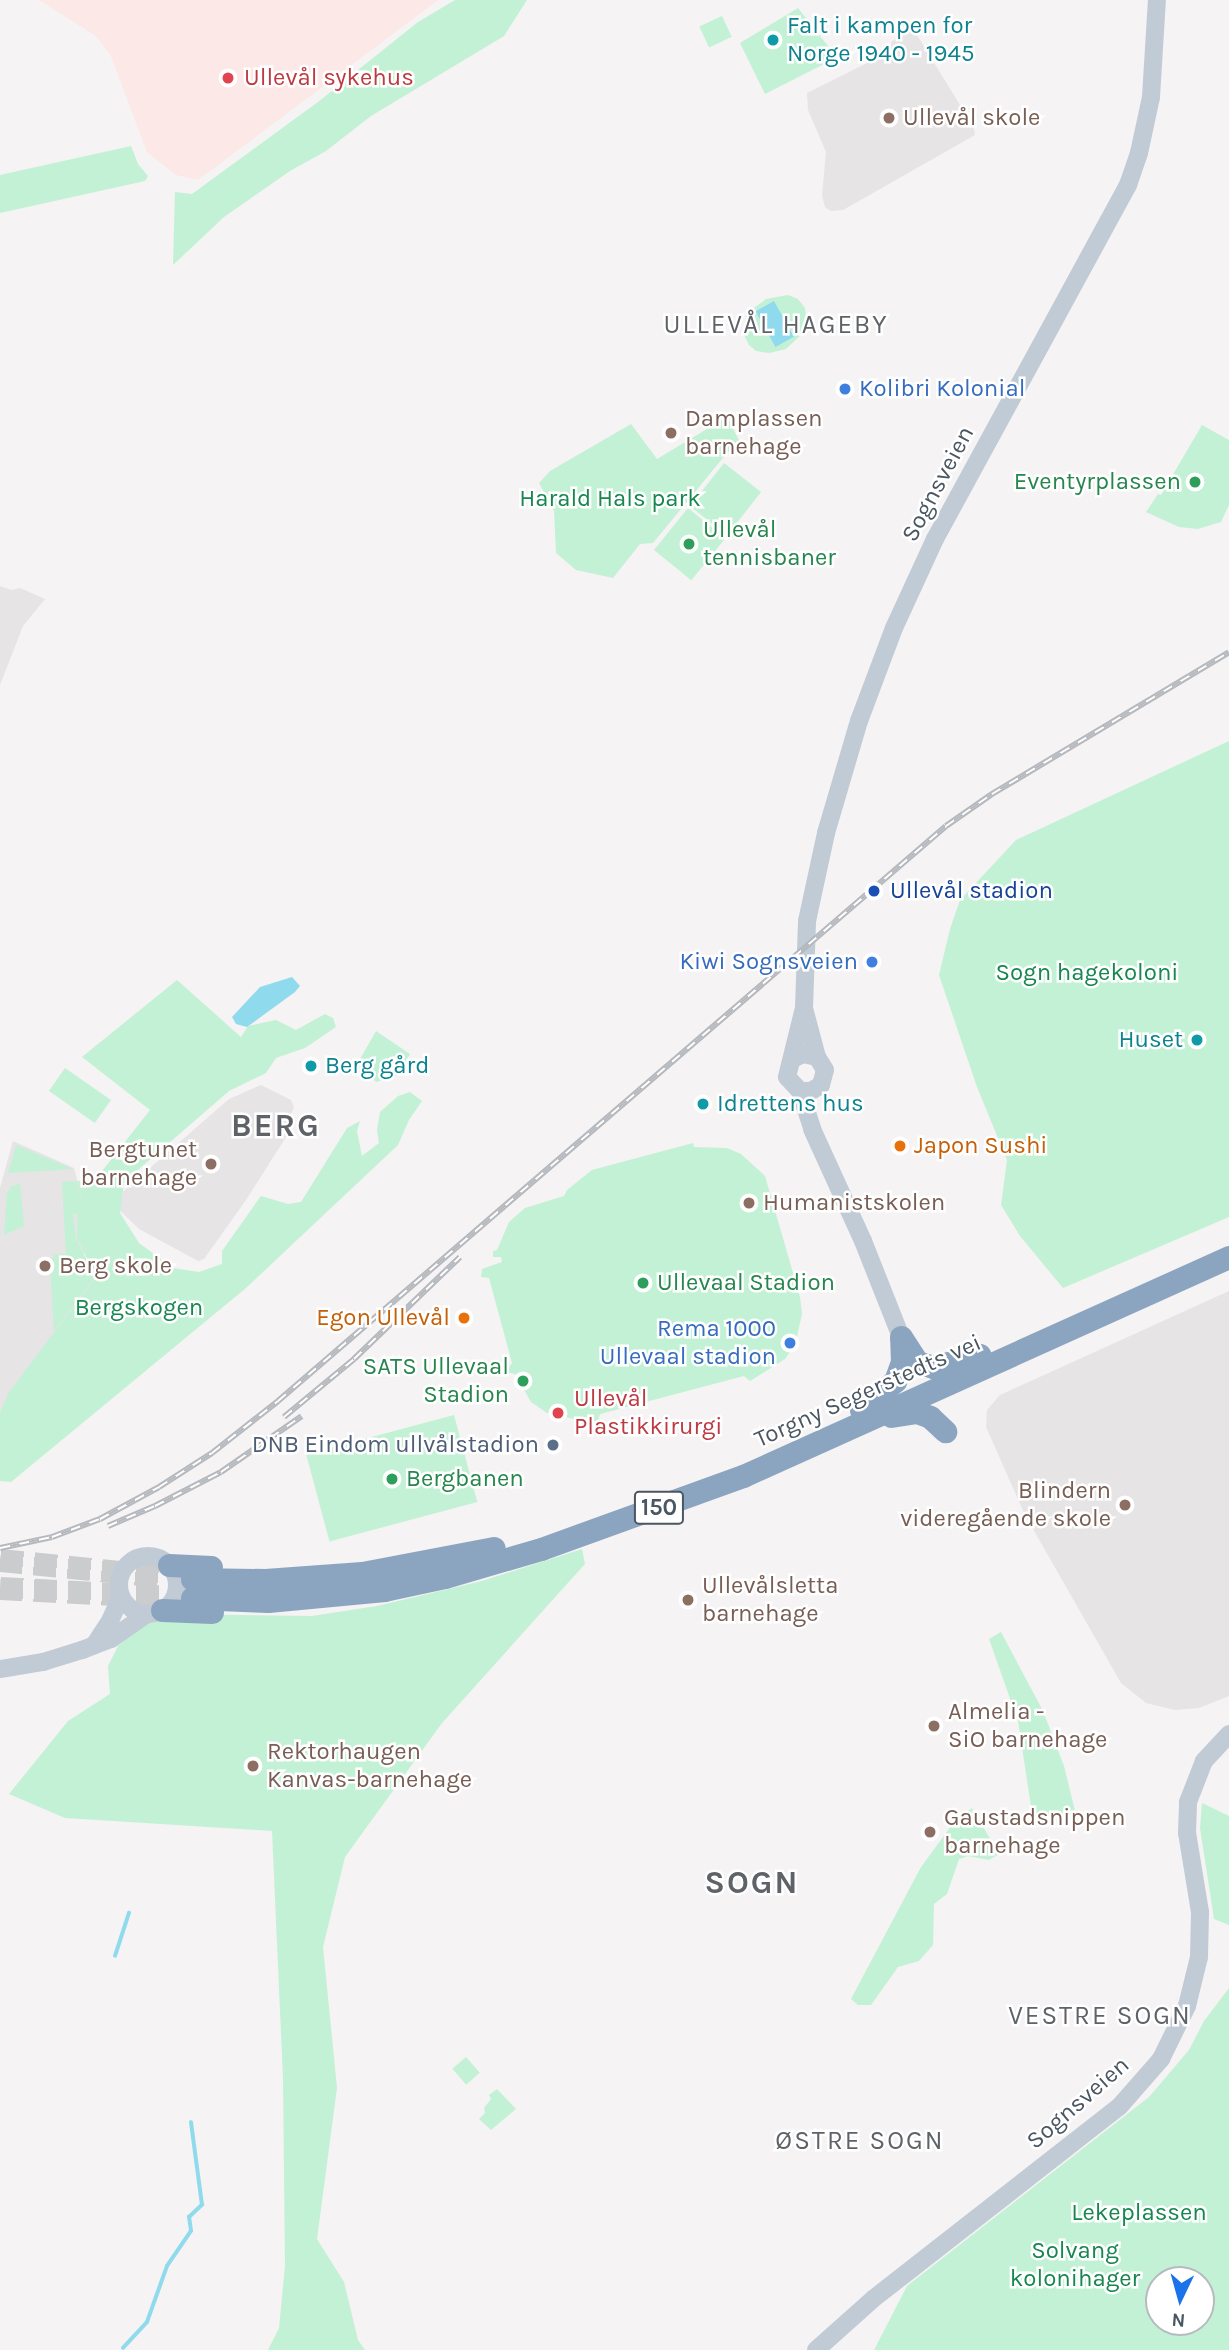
<!DOCTYPE html>
<html>
<head>
<meta charset="utf-8">
<style>
  body { margin:0 }
  #map { position:relative; width:1229px; height:2350px; overflow:hidden; background:#f5f3f3; font-family:Karla,sans-serif }
  div>[style] { position:absolute }
  [style*='--x'] { left:calc(var(--x)*1px); top:calc(var(--y)*1px); width:calc(var(--w)*1px); rotate:calc(var(--a)*1deg) }
  .education>* { inset:0; background:#e6e4e5 }
  .medical>* { inset:0; background:#fce8e6 }
  .green>* { inset:0; background:#c3f1d5; transform-origin:0 0 }
  .water>* { inset:0; background:#90daee; transform-origin:0 0 }
  .stream>* { height:3.5px; margin:-1.75px; padding:0 1.75px; transform-origin:1.75px; border-radius:1.75px; background:#90daee }
  .highway-tunnel>* { height:23px; margin-top:-11.5px; transform-origin:0; background:repeating-linear-gradient(90deg,#caccce 0 23px,transparent 0 34px) }
  .secondary>* { height:18px; margin:-9px; padding:0 9px; transform-origin:9px; border-radius:9px; background:#c1cbd6 }
  .secondary>.ring { margin:-9px; padding:0; box-sizing:content-box; background:none; border:18px solid #c1cbd6; border-radius:50% }
  .highway>* { height:23px; margin:-11.5px; padding:0 11.5px; transform-origin:11.5px; border-radius:11.5px; background:#8ba5c1 }
  .rail>* { height:6px; margin-top:-3px; transform-origin:0; background:repeating-linear-gradient(90deg,#fff 0 10px,#b5b8bd 0 20px); box-sizing:border-box; border-block:2px solid #b5b8bd }
  .dots>* { width:19px; height:19px; translate:-50% -50%; box-sizing:border-box; border:4px solid #fff; border-radius:50% }
  span { translate:-50% -50%; white-space:nowrap; text-align:center; line-height:1.15; -webkit-text-stroke:5px #fff; paint-order:stroke }
  .shield-label span { padding:2px 5px; background:#fff; border:2px solid; border-radius:5px; -webkit-text-stroke-width:0 }
  .shield-label { font-size:23px; color:#4a5661; font-weight:700 }
  .culture-label { font-size:24px; color:#0d838f }
  .left { translate:0 -50%; text-align:left }
  .right { translate:-100% -50%; text-align:right }
  .health-label { font-size:24px; color:#be3a42 }
  .education-label { font-size:24px; color:#785e54 }
  .shop-label { font-size:24px; color:#366cbe }
  .leisure-label { font-size:24px; color:#27864d }
  .street-label { font-size:24px; color:#4a5661 }
  .park-label { font-size:24px; color:#17864f }
  .transit-label { font-size:24px; color:#164399 }
  .food-label { font-size:24px; color:#c56008 }
  .service-label { font-size:24px; color:#4e5e75 }
  .neighbourhood-label { font-size:26px; color:#5f6368; letter-spacing:2px }
  .district-label { font-size:32px; color:#5f6368; font-weight:700; letter-spacing:2px }
  .north { position:absolute; left:1145px; top:2266px; width:70px; height:70px; box-sizing:border-box; background:#fff; border:2px solid #b7bbc0; border-radius:50%; rotate:185deg; font-size:19px; font-weight:700; line-height:28px; text-align:center; color:#4a5661 }
  .north::after { content:''; display:block; margin:auto; width:24px; height:32px; background:#1a73e8; clip-path:polygon(50% 0,100% 100%,50% 72%,0 100%) }
</style>
</head>
<body>
<div id="map">
  <div class="education">
    <div style="clip-path:polygon(912px 27px,973px 126px,975px 135px,843px 210px,831px 211px,825px 207px,822px 195px,826px 152px,808px 110px,807px 93px,873px 60px,871px 57px)"></div>
    <div style="clip-path:polygon(0 586px,11px 590px,20px 588px,45px 599px,23px 626px,0 685px)"></div>
    <div style="clip-path:polygon(261px 1085px,291px 1100px,294px 1107px,284px 1131px,286px 1137px,246px 1200px,204px 1259px,198px 1261px,139px 1229px,111px 1202px,229px 1099px)"></div>
    <div style="clip-path:polygon(13px 1141px,74px 1168px,86px 1212px,84px 1255px,97px 1277px,0 1412px,0 1188px)"></div>
    <div style="clip-path:polygon(1229px 1291px,1229px 1696px,1199px 1708px,1175px 1710px,1146px 1703px,1121px 1683px,1025px 1515px,986px 1427px,987px 1410px,1000px 1395px)"></div>
  </div>
  <div class="medical">
    <div style="clip-path:polygon(39px 0,438px 0,198px 180px,176px 175px,147px 152px,111px 56px,96px 36px)"></div>
  </div>
  <div class="green">
    <div style="clip-path:polygon(455px 0,527px 0,504px 36px,371px 116px,326px 151px,290px 171px,224px 217px,173px 265px,175px 192px,192px 194px,318px 102px,418px 22px)"></div>
    <div style="clip-path:polygon(798px 8px,831px 50px,832px 60px,765px 94px,740px 43px)"></div>
    <div style="left:722px;top:16px;width:23px;height:25px;rotate:65deg"></div>
    <div style="clip-path:polygon(131px 146px,138px 164px,148px 176px,145px 181px,0 213px,0 175px)"></div>
    <div style="clip-path:polygon(788px 295px,798px 299px,805px 308px,807px 324px,803px 333px,786px 349px,769px 353px,756px 351px,749px 345px,743px 333px,747px 313px,766px 299px)"></div>
    <div style="clip-path:polygon(727px 417px,740px 442px,727px 453px,653px 543px,640px 544px,613px 578px,576px 570px,556px 553px,554px 511px,539px 483px,550px 471px,631px 424px,657px 459px)"></div>
    <div style="clip-path:polygon(1202px 425px,1229px 440px,1229px 505px,1221px 522px,1198px 529px,1179px 527px,1146px 512px,1158px 494px,1161px 495px)"></div>
    <div style="left:724px;top:463px;width:47px;height:55px;rotate:38deg"></div>
    <div style="left:688px;top:508px;width:48px;height:54px;rotate:39deg"></div>
    <div style="clip-path:polygon(1229px 741px,1229px 1217px,1063px 1288px,1020px 1236px,1001px 1205px,1007px 1160px,977px 1087px,939px 975px,950px 929px,960px 900px,1016px 840px)"></div>
    <div style="clip-path:polygon(177px 980px,241px 1037px,248px 1026px,276px 1020px,296px 1030px,325px 1014px,333px 1018px,336px 1027px,305px 1048px,276px 1058px,266px 1073px,229px 1091px,124px 1182px,120px 1213px,139px 1243px,173px 1268px,199px 1272px,222px 1264px,222px 1251px,261px 1196px,288px 1204px,301px 1202px,347px 1128px,360px 1121px,357px 1131px,362px 1156px,379px 1143px,377px 1130px,380px 1112px,398px 1096px,410px 1092px,422px 1101px,409px 1120px,398px 1145px,246px 1288px,11px 1482px,0 1481px,0 1412px,9px 1392px,96px 1277px,77px 1238px,77px 1214px,73px 1214px,76px 1239px,95px 1277px,54px 1331px,50px 1263px,54px 1255px,66px 1254px,62px 1182px,76px 1181px,85px 1212px,77px 1181px,95px 1180px,150px 1110px,82px 1057px)"></div>
    <div style="clip-path:polygon(376px 1031px,410px 1054px,399px 1075px,376px 1082px,359px 1061px)"></div>
    <div style="left:65px;top:1068px;width:56px;height:28px;rotate:35deg"></div>
    <div style="clip-path:polygon(693px 1143px,694px 1147px,727px 1148px,741px 1154px,765px 1176px,800px 1297px,802px 1314px,795px 1345px,785px 1359px,750px 1381px,744px 1376px,600px 1414px,597px 1423px,588px 1417px,574px 1419px,547px 1413px,531px 1402px,515px 1374px,506px 1372px,512px 1363px,489px 1278px,481px 1277px,482px 1269px,502px 1262px,501px 1257px,493px 1257px,493px 1251px,497px 1250px,509px 1222px,525px 1208px,564px 1196px,567px 1190px,592px 1170px)"></div>
    <div style="clip-path:polygon(16px 1145px,73px 1169px,8px 1173px)"></div>
    <div style="clip-path:polygon(20px 1184px,24px 1226px,4px 1235px,7px 1193px,12px 1186px)"></div>
    <div style="left:454px;top:1415px;width:90px;height:153px;rotate:75deg"></div>
    <div style="clip-path:polygon(582px 1549px,585px 1564px,442px 1723px,345px 1857px,323px 1947px,337px 2088px,317px 2239px,344px 2282px,358px 2340px,365px 2350px,268px 2350px,279px 2328px,285px 2266px,283px 2078px,272px 1831px,65px 1818px,9px 1794px,68px 1721px,110px 1694px,108px 1666px,118px 1646px,141px 1625px,175px 1614px,312px 1616px,377px 1606px,482px 1581px)"></div>
    <div style="clip-path:polygon(1001px 1632px,1043px 1711px,1064px 1766px,1076px 1815px,1032px 1813px,1018px 1721px,989px 1639px)"></div>
    <div style="clip-path:polygon(1202px 1803px,1229px 1816px,1229px 1925px,1214px 1919px,1200px 1828px)"></div>
    <div style="clip-path:polygon(972px 1808px,999px 1854px,989px 1860px,968px 1856px,959px 1859px,947px 1894px,934px 1904px,933px 1945px,919px 1961px,898px 1967px,871px 2005px,858px 2005px,851px 1999px,921px 1867px,954px 1822px)"></div>
    <div style="clip-path:polygon(evenodd,1229px 1988px,1229px 2350px,874px 2350px,907px 2286px,1149px 2097px,1189px 2050px,1204px 2021px,1229px 1988px,1201px 2280px,1201px 2322px,1159px 2322px,1159px 2280px,1201px 2280px)"></div>
    <div style="left:466px;top:2057px;width:21px;height:18px;rotate:49deg"></div>
    <div style="clip-path:polygon(497px 2089px,516px 2109px,491px 2130px,479px 2119px,485px 2113px,484px 2108px,491px 2099px,489px 2095px)"></div>
  </div>
  <div class="water">
    <div style="left:774px;top:301px;width:41px;height:21px;rotate:61deg"></div>
    <div style="clip-path:polygon(292px 977px,300px 986px,295px 992px,247px 1027px,236px 1024px,232px 1017px,260px 987px)"></div>
  </div>
  <div class="stream">
    <div style="--x:115;--y:1956;--w:45;--a:-72"></div>
    <div style="--x:123;--y:2348;--w:35;--a:-47"></div>
    <div style="--x:147;--y:2322;--w:59;--a:-70.3"></div>
    <div style="--x:167;--y:2266;--w:42;--a:-55.6"></div>
    <div style="--x:191;--y:2231;--w:14;--a:-98"></div>
    <div style="--x:189;--y:2217;--w:18;--a:-43"></div>
    <div style="--x:202;--y:2205;--w:83;--a:-97.6"></div>
  </div>
  <div class="highway-tunnel">
    <div style="--x:0;--y:1560;--w:193;--a:5.7"></div>
    <div style="--x:0;--y:1588;--w:192;--a:3"></div>
  </div>
  <div class="secondary">
    <div style="--x:817;--y:1057;--w:51;--a:-104.9"></div>
    <div style="--x:804;--y:1008;--w:87;--a:-88"></div>
    <div style="--x:807;--y:921;--w:90;--a:-77.8"></div>
    <div style="--x:826;--y:833;--w:117;--a:-73.6"></div>
    <div style="--x:859;--y:721;--w:99;--a:-69.4"></div>
    <div style="--x:894;--y:628;--w:98;--a:-65.3"></div>
    <div style="--x:935;--y:539;--w:403;--a:-61.4"></div>
    <div style="--x:1128;--y:185;--w:34;--a:-71"></div>
    <div style="--x:1139;--y:153;--w:57;--a:-77.9"></div>
    <div style="--x:1151;--y:97;--w:97;--a:-86.5"></div>
    <div style="--x:793;--y:1059;--w:11;--a:-27"></div>
    <div style="--x:803;--y:1054;--w:14;--a:12"></div>
    <div style="--x:817;--y:1057;--w:15;--a:58"></div>
    <div style="--x:825;--y:1070;--w:16;--a:105"></div>
    <div style="--x:821;--y:1085;--w:12;--a:149"></div>
    <div style="--x:811;--y:1091;--w:11;--a:180"></div>
    <div style="--x:800;--y:1091;--w:19;--a:-133"></div>
    <div style="--x:787;--y:1077;--w:67;--a:-76.2"></div>
    <div style="--x:800;--y:1091;--w:40;--a:72"></div>
    <div style="--x:812;--y:1129;--w:123;--a:65.5"></div>
    <div style="--x:863;--y:1241;--w:103;--a:68.4"></div>
    <div class="ring" style="left:119px;top:1556px;width:40px;height:40px"></div>
    <div style="--x:95;--y:1644;--w:27;--a:-57"></div>
    <div style="--x:110;--y:1621;--w:27;--a:-66"></div>
    <div style="--x:0;--y:1669;--w:44;--a:-9.2"></div>
    <div style="--x:43;--y:1662;--w:41;--a:-17.1"></div>
    <div style="--x:82;--y:1650;--w:31;--a:-21"></div>
    <div style="--x:111;--y:1639;--w:44;--a:-34.8"></div>
    <div style="--x:816;--y:2350;--w:76;--a:-41.8"></div>
    <div style="--x:873;--y:2299;--w:312;--a:-38"></div>
    <div style="--x:1119;--y:2107;--w:64;--a:-48.8"></div>
    <div style="--x:1161;--y:2059;--w:59;--a:-63.9"></div>
    <div style="--x:1187;--y:2006;--w:50;--a:-76.2"></div>
    <div style="--x:1199;--y:1957;--w:45;--a:-88.7"></div>
    <div style="--x:1200;--y:1912;--w:80;--a:-99.3"></div>
    <div style="--x:1187;--y:1833;--w:31;--a:-88"></div>
    <div style="--x:1188;--y:1802;--w:44;--a:-68.7"></div>
    <div style="--x:1204;--y:1761;--w:37;--a:-47"></div>
  </div>
  <div class="highway">
    <div style="--x:901;--y:1337;--w:30;--a:57"></div>
    <div style="--x:917;--y:1362;--w:17;--a:17"></div>
    <div style="--x:933;--y:1367;--w:48;--a:-14.6"></div>
    <div style="--x:861;--y:1410;--w:45;--a:-40.5"></div>
    <div style="--x:895;--y:1381;--w:20;--a:-70"></div>
    <div style="--x:902;--y:1362;--w:23;--a:-92"></div>
    <div style="--x:891;--y:1416;--w:26;--a:-9"></div>
    <div style="--x:917;--y:1412;--w:14;--a:21"></div>
    <div style="--x:930;--y:1417;--w:21;--a:43"></div>
    <div style="--x:169;--y:1565;--w:42;--a:2.7"></div>
    <div style="--x:192;--y:1579;--w:73;--a:0.8"></div>
    <div style="--x:265;--y:1580;--w:97;--a:-4.1"></div>
    <div style="--x:362;--y:1573;--w:134;--a:-10.7"></div>
    <div style="--x:192;--y:1598;--w:76;--a:2.3"></div>
    <div style="--x:268;--y:1601;--w:117;--a:-5.4"></div>
    <div style="--x:384;--y:1590;--w:62;--a:-12"></div>
    <div style="--x:445;--y:1577;--w:100;--a:-16.3"></div>
    <div style="--x:541;--y:1549;--w:215;--a:-19.9"></div>
    <div style="--x:743;--y:1476;--w:533;--a:-24.26"></div>
    <div style="--x:162;--y:1610;--w:50;--a:2.3"></div>
  </div>
  <div class="rail">
    <div style="--x:284;--y:1417;--w:91;--a:-39.6"></div>
    <div style="--x:354;--y:1359;--w:147;--a:-43.9"></div>
    <div style="--x:108;--y:1526;--w:51;--a:-23.1"></div>
    <div style="--x:155;--y:1506;--w:74;--a:-27.3"></div>
    <div style="--x:221;--y:1472;--w:98;--a:-34.7"></div>
    <div style="--x:0;--y:1548;--w:53;--a:-11.9"></div>
    <div style="--x:52;--y:1537;--w:51;--a:-20.6"></div>
    <div style="--x:100;--y:1519;--w:67;--a:-28.5"></div>
    <div style="--x:159;--y:1487;--w:63;--a:-32.7"></div>
    <div style="--x:212;--y:1453;--w:84;--a:-38.2"></div>
    <div style="--x:278;--y:1401;--w:881;--a:-40.72"></div>
    <div style="--x:946;--y:826;--w:56;--a:-34.8"></div>
    <div style="--x:992;--y:794;--w:276;--a:-30.9"></div>
  </div>
  <div class="dots">
    <div style="left:773px;top:40px;background:#0f9aa8"></div>
    <div style="left:228px;top:78px;background:#e0444e"></div>
    <div style="left:889px;top:118px;background:#8d6e63"></div>
    <div style="left:845px;top:389px;background:#3f7fe0"></div>
    <div style="left:671px;top:433px;background:#8d6e63"></div>
    <div style="left:1195px;top:482px;background:#2e9e5b"></div>
    <div style="left:689px;top:544px;background:#2e9e5b"></div>
    <div style="left:874px;top:891px;background:#1a4fb4"></div>
    <div style="left:872px;top:962px;background:#3f7fe0"></div>
    <div style="left:1197px;top:1040px;background:#0f9aa8"></div>
    <div style="left:311px;top:1066px;background:#0f9aa8"></div>
    <div style="left:703px;top:1104px;background:#0f9aa8"></div>
    <div style="left:900px;top:1146px;background:#e8710a"></div>
    <div style="left:211px;top:1164px;background:#8d6e63"></div>
    <div style="left:749px;top:1203px;background:#8d6e63"></div>
    <div style="left:45px;top:1266px;background:#8d6e63"></div>
    <div style="left:643px;top:1283px;background:#2e9e5b"></div>
    <div style="left:464px;top:1318px;background:#e8710a"></div>
    <div style="left:790px;top:1343px;background:#3f7fe0"></div>
    <div style="left:523px;top:1381px;background:#2e9e5b"></div>
    <div style="left:558px;top:1413px;background:#e0444e"></div>
    <div style="left:553px;top:1445px;background:#5c6f8a"></div>
    <div style="left:392px;top:1479px;background:#2e9e5b"></div>
    <div style="left:1125px;top:1505px;background:#8d6e63"></div>
    <div style="left:688px;top:1600px;background:#8d6e63"></div>
    <div style="left:934px;top:1726px;background:#8d6e63"></div>
    <div style="left:253px;top:1766px;background:#8d6e63"></div>
    <div style="left:930px;top:1832px;background:#8d6e63"></div>
  </div>
  <div class="shield-label">
    <span style="left:659px;top:1508px">150</span>
  </div>
  <div class="culture-label">
    <span class="left" style="left:787px;top:40px">Falt i kampen for<br>Norge 1940 - 1945</span>
    <span class="right" style="left:1183px;top:1040px">Huset</span>
    <span class="left" style="left:325px;top:1066px">Berg gård</span>
    <span class="left" style="left:717px;top:1104px">Idrettens hus</span>
  </div>
  <div class="health-label">
    <span class="left" style="left:244px;top:78px">Ullevål sykehus</span>
    <span class="left" style="left:574px;top:1413px">Ullevål<br>Plastikkirurgi</span>
  </div>
  <div class="education-label">
    <span class="left" style="left:903px;top:118px">Ullevål skole</span>
    <span class="left" style="left:685px;top:433px">Damplassen<br>barnehage</span>
    <span class="right" style="left:197px;top:1164px">Bergtunet<br>barnehage</span>
    <span class="left" style="left:763px;top:1203px">Humanistskolen</span>
    <span class="left" style="left:59px;top:1266px">Berg skole</span>
    <span class="right" style="left:1111px;top:1505px">Blindern<br>videregående skole</span>
    <span class="left" style="left:702px;top:1600px">Ullevålsletta<br>barnehage</span>
    <span class="left" style="left:948px;top:1726px">Almelia -<br>SiO barnehage</span>
    <span class="left" style="left:267px;top:1766px">Rektorhaugen<br>Kanvas-barnehage</span>
    <span class="left" style="left:944px;top:1832px">Gaustadsnippen<br>barnehage</span>
  </div>
  <div class="shop-label">
    <span class="left" style="left:859px;top:389px">Kolibri Kolonial</span>
    <span class="right" style="left:858px;top:962px">Kiwi Sognsveien</span>
    <span class="right" style="left:776px;top:1343px">Rema 1000<br>Ullevaal stadion</span>
  </div>
  <div class="leisure-label">
    <span class="right" style="left:1181px;top:482px">Eventyrplassen</span>
    <span class="left" style="left:703px;top:544px">Ullevål<br>tennisbaner</span>
    <span class="left" style="left:657px;top:1283px">Ullevaal Stadion</span>
    <span class="right" style="left:509px;top:1381px">SATS Ullevaal<br>Stadion</span>
    <span class="left" style="left:406px;top:1479px">Bergbanen</span>
  </div>
  <div class="street-label">
    <span style="left:938px;top:484px;rotate:-62deg">Sognsveien</span>
    <span style="left:868px;top:1391px;rotate:-24deg">Torgny Segerstedts vei</span>
    <span style="left:1078px;top:2103px;rotate:-41deg">Sognsveien</span>
  </div>
  <div class="park-label">
    <span style="left:610px;top:499px">Harald Hals park</span>
    <span style="left:1087px;top:973px">Sogn hagekoloni</span>
    <span style="left:139px;top:1308px">Bergskogen</span>
    <span style="left:1139px;top:2213px">Lekeplassen</span>
    <span style="left:1075px;top:2265px">Solvang<br>kolonihager</span>
  </div>
  <div class="transit-label">
    <span class="left" style="left:890px;top:891px">Ullevål stadion</span>
  </div>
  <div class="food-label">
    <span class="left" style="left:914px;top:1146px">Japon Sushi</span>
    <span class="right" style="left:450px;top:1318px">Egon Ullevål</span>
  </div>
  <div class="service-label">
    <span class="right" style="left:539px;top:1445px">DNB Eindom ullvålstadion</span>
  </div>
  <div class="neighbourhood-label">
    <span style="left:776px;top:325px">ULLEVÅL HAGEBY</span>
    <span style="left:1100px;top:2016px">VESTRE SOGN</span>
    <span style="left:860px;top:2141px">ØSTRE SOGN</span>
  </div>
  <div class="district-label">
    <span style="left:276px;top:1126px">BERG</span>
    <span style="left:752px;top:1883px">SOGN</span>
  </div>
  <div class="north">N</div>
</div>
</body>
</html>
